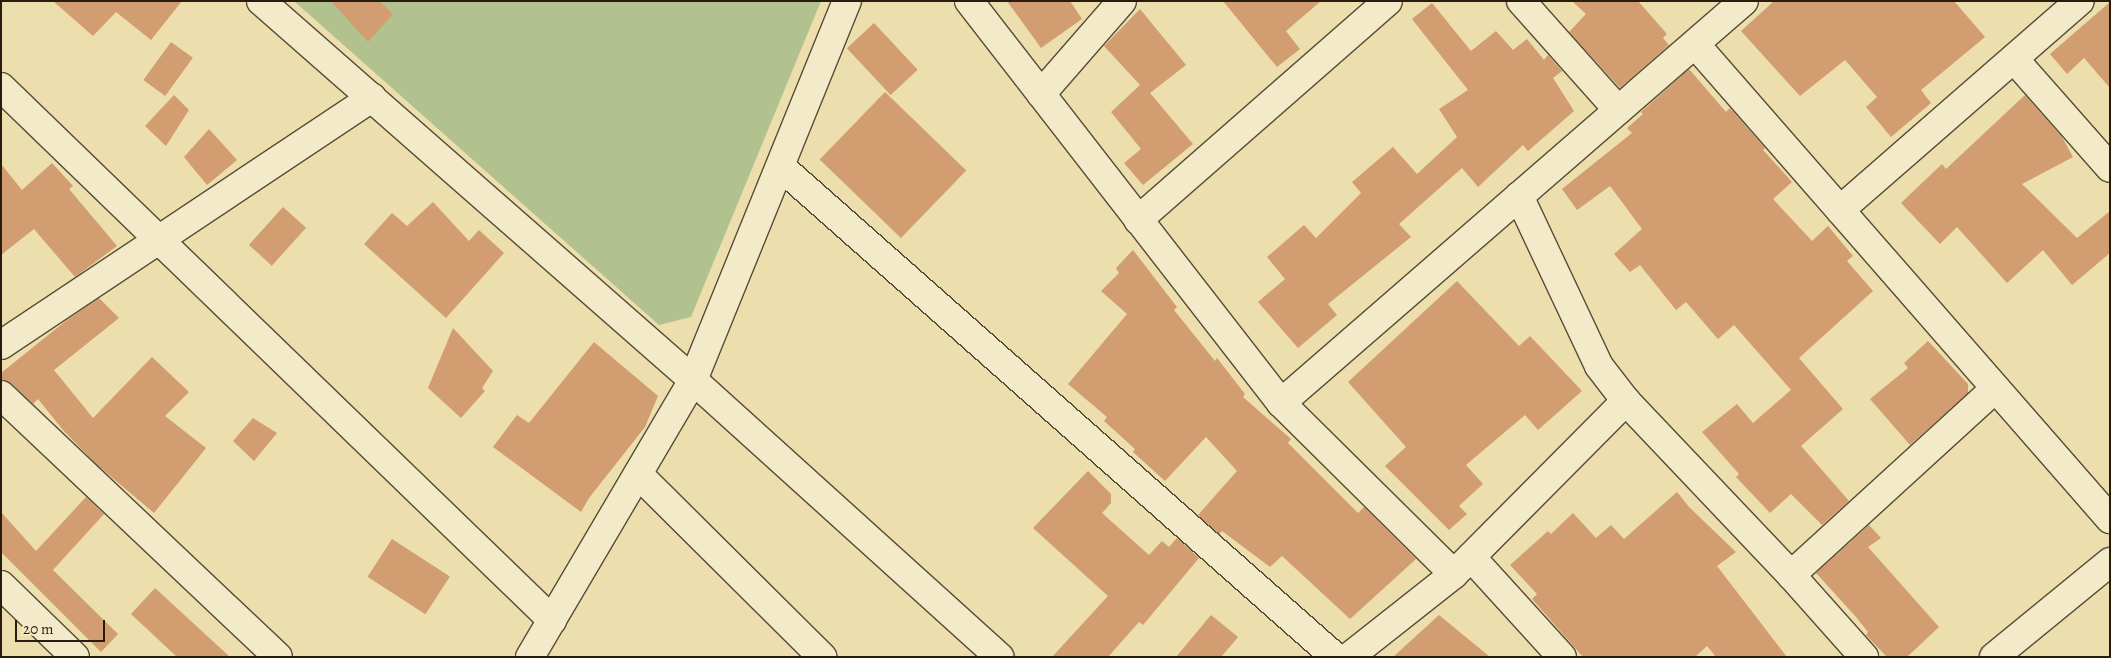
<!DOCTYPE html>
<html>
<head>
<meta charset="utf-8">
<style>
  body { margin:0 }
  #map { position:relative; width:2111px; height:658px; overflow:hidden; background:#ecdead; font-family:Alegreya,serif }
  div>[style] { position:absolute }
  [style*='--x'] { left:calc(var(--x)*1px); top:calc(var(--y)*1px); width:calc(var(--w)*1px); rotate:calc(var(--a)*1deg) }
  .green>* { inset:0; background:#b1c28f }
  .building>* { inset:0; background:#d19d71; transform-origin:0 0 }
  .roads { filter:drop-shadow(1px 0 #584c36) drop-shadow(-1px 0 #584c36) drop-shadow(0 1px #584c36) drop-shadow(0 -1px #584c36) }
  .street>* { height:28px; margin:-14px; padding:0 14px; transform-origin:14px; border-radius:14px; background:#f3eaca }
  span { translate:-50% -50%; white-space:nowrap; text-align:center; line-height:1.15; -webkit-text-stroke:4px #f3eaca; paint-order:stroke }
  .frame { position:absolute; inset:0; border:2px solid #271c0e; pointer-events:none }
  .scale { position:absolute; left:15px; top:620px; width:90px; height:22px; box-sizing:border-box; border:2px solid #271c0e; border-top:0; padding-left:6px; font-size:15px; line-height:18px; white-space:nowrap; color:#271c0e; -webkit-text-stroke:4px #f3eaca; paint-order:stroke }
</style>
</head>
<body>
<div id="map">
  <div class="green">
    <div style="clip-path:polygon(294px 1px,821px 1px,691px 317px,659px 325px)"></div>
  </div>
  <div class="building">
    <div style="clip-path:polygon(53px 1px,182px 1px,151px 40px,116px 12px,93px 36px)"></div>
    <div style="clip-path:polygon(331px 1px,379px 1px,393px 14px,368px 42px)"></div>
    <div style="clip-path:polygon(1007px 1px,1070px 1px,1082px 19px,1041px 48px)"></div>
    <div style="clip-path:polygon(1223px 1px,1321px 1px,1286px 31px,1300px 49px,1277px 67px)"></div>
    <div style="clip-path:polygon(1572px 1px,1638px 1px,1667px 34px,1663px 38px,1669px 45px,1620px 88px,1569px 32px,1586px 14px)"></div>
    <div style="clip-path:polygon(1774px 1px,1954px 1px,1985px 37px,1921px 90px,1931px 103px,1891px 137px,1866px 107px,1877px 97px,1845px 60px,1800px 96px,1741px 31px)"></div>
    <div style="clip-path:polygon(2110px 2px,2110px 88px,2084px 58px,2067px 74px,2050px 54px)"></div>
    <div style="clip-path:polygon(1432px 3px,1471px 51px,1496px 31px,1513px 50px,1527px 39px,1544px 60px,1548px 55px,1562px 71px,1553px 78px,1574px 111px,1528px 151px,1523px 145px,1478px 187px,1462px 168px,1399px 224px,1411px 237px,1328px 304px,1337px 315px,1298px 348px,1258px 302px,1285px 279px,1267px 257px,1304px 225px,1316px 238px,1361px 193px,1352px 182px,1393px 147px,1417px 174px,1457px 137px,1439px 109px,1468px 90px,1412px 19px)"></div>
    <div style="clip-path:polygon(1140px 9px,1186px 65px,1150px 93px,1193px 144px,1143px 185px,1124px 163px,1141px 149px,1111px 112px,1140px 85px,1104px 46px)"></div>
    <div style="left:874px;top:23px;width:64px;height:37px;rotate:47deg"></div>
    <div style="left:171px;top:42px;width:27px;height:47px;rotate:36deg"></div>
    <div style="clip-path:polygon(1689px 69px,1726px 112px,1730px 108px,1765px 148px,1763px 150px,1792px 182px,1773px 199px,1812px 241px,1828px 226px,1853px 256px,1847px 261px,1873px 291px,1799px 358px,1843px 409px,1801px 446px,1849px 501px,1822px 525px,1791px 494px,1770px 513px,1736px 477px,1739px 474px,1702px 432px,1737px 404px,1753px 423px,1791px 390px,1734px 325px,1718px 339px,1686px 302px,1676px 310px,1640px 265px,1630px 272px,1614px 254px,1642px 229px,1610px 186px,1577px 210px,1562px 189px,1632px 133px,1627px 128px,1643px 114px,1641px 112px)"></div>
    <div style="left:885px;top:92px;width:113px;height:94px;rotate:44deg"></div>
    <div style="clip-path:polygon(174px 95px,189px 110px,166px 146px,145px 126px)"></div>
    <div style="clip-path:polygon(2025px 95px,2062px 137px,2073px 157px,2022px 184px,2077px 238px,2110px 211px,2110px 253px,2072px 285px,2043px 250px,2007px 283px,1957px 227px,1940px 244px,1901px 203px,1942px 164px,1946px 169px)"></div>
    <div style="clip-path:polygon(209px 129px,237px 160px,207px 185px,184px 157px)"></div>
    <div style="clip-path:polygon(52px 163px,73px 186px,69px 189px,117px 246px,75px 277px,34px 229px,1px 255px,1px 164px,22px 190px)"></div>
    <div style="clip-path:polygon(433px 202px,469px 241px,479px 230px,504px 253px,446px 318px,364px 244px,392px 213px,407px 226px)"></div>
    <div style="left:283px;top:207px;width:31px;height:51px;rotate:42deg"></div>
    <div style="clip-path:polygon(1133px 250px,1177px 307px,1174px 310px,1215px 361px,1217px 358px,1245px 394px,1243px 397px,1291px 439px,1288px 443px,1358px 513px,1364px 507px,1416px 559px,1350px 619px,1282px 556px,1270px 567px,1222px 531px,1219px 534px,1198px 515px,1237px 471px,1206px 437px,1165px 481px,1133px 452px,1135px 449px,1104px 421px,1107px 417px,1068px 384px,1127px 314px,1101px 291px,1119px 273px,1116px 268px)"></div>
    <div style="clip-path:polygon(1457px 281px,1519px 346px,1530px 336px,1582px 391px,1538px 430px,1525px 415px,1466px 465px,1483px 484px,1459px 506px,1467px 514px,1449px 530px,1385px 466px,1406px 447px,1348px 382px)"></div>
    <div style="clip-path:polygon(99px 298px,119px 318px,54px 370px,93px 418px,152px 357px,189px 392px,165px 416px,206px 448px,154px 513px,96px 464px,63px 430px,38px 399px,33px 404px,12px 384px,1px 380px,1px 373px,67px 320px)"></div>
    <div style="clip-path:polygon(453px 328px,493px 371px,482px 388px,485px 391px,461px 418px,428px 388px)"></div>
    <div style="clip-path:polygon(1928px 341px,1968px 384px,1968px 393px,1910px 445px,1870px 399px,1908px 368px,1904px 363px)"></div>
    <div style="clip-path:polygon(594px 342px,658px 396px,645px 427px,589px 498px,581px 512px,493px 447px,517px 415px,529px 423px)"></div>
    <div style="clip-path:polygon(253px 418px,277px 433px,254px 461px,233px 441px)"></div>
    <div style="clip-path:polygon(1088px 471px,1111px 494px,1111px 503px,1102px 513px,1149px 555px,1162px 541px,1169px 547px,1177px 538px,1199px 558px,1143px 625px,1139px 622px,1108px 657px,1052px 657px,1108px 596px,1033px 528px)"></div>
    <div style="clip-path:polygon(1677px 492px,1689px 507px,1736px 552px,1717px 566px,1787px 657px,1716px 657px,1707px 646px,1695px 657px,1583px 657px,1532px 599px,1537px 594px,1510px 565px,1548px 531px,1551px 534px,1573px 513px,1596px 538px,1611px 525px,1624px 539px)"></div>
    <div style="clip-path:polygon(86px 497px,104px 514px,53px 570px,118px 634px,101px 652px,1px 552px,1px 512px,36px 551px)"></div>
    <div style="clip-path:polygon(1869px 525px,1881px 538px,1868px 547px,1939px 627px,1907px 657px,1887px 657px,1866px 635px,1868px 632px,1856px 617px,1816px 573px)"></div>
    <div style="left:392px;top:539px;width:69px;height:45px;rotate:33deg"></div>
    <div style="clip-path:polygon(155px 588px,230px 657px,177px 657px,131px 614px)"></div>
    <div style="clip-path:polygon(1211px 615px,1238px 637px,1221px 657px,1176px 657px)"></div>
    <div style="clip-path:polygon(1439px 615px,1490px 657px,1393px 657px)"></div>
  </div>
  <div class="roads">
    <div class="street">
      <div style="--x:261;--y:1;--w:575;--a:41.26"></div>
      <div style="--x:693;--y:380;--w:413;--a:42.1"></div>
      <div style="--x:969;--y:1;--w:509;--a:52.18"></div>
      <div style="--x:1281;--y:403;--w:243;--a:44.7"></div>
      <div style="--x:1521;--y:1;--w:146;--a:48.3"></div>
      <div style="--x:1695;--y:44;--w:631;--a:48.86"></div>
      <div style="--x:2014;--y:59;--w:145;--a:48.6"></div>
      <div style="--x:1;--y:87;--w:767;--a:44.05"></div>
      <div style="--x:1041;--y:94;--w:123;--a:-48.9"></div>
      <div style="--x:781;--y:167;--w:740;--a:41.49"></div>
      <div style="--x:1519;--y:196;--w:188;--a:64.8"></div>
      <div style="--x:1599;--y:366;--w:44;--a:52.4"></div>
      <div style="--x:1626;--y:401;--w:240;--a:46.5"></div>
      <div style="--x:1791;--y:575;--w:110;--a:48.3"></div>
      <div style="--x:1840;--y:210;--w:318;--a:-41.1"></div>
      <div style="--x:1138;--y:220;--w:332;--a:-41.2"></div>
      <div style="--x:1;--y:345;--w:446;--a:-33.7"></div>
      <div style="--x:1;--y:395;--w:381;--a:43.4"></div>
      <div style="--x:1281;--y:403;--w:613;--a:-40.97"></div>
      <div style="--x:638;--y:474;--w:260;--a:44.8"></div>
      <div style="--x:1471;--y:557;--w:135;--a:47.7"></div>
      <div style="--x:1791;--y:575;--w:277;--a:-42.4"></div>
      <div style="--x:1;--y:585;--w:103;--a:44.2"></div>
      <div style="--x:530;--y:657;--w:321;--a:-59.5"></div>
      <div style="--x:693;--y:380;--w:409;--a:-67.9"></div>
      <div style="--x:1349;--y:657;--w:134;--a:-38.3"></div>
      <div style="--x:1454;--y:574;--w:244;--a:-45.2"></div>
      <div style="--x:1994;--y:657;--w:150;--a:-39.3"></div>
    </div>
  </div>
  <div class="frame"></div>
  <div class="scale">20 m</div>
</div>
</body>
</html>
